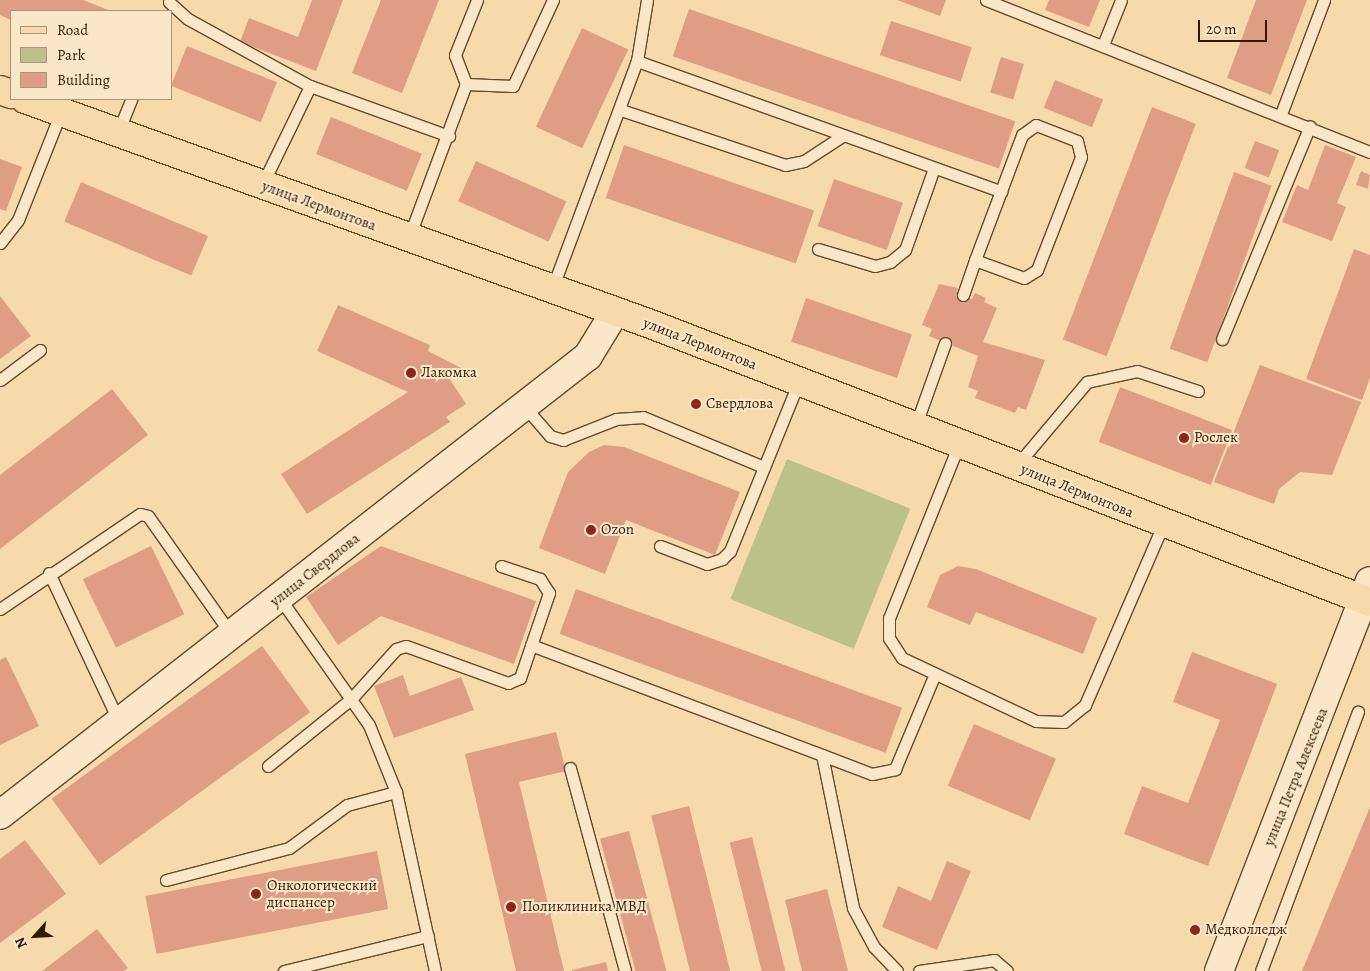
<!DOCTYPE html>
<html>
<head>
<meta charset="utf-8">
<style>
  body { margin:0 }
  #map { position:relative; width:1370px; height:971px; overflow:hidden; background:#f7daab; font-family:Alegreya,serif }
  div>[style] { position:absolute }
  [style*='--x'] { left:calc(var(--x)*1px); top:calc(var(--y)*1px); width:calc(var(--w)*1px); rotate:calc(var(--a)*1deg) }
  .green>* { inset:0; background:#bcc089; transform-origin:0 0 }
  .building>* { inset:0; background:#e09d85; transform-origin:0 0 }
  .roads { filter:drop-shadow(1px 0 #614b2b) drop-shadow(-1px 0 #614b2b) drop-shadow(0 1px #614b2b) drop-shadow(0 -1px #614b2b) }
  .service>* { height:11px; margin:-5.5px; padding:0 5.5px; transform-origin:5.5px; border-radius:5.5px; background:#fae7c8 }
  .tertiary>* { height:28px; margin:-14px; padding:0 14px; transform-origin:14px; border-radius:14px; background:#fae7c8 }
  .secondary>* { height:28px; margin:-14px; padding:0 14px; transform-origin:14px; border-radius:14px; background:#fae7c8 }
  .primary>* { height:28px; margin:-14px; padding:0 14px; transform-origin:14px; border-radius:14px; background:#f7daab }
  .dots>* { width:14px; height:14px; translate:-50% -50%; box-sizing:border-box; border:2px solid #fae7c8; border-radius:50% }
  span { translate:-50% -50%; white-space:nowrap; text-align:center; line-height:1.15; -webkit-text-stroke:4px #fae7c8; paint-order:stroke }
  .street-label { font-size:15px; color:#2f1b00 }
  .poi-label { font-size:15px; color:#2f1b00 }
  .left { translate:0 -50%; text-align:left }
  .legend { position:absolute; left:10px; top:10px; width:162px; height:90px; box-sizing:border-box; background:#fae7c8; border:1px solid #a99578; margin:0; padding:6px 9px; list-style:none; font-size:15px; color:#2f1b00 }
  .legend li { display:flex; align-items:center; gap:10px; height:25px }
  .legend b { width:25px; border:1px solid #a99578 }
  .north { position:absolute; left:10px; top:911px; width:50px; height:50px; -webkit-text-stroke:4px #fae7c8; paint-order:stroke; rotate:244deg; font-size:14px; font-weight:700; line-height:20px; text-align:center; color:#2f1b00 }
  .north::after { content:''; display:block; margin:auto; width:18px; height:22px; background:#2f1b00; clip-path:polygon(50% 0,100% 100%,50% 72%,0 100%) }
  .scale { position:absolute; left:1198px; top:20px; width:69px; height:22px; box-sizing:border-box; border:2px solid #2f1b00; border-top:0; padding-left:6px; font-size:15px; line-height:18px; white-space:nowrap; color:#2f1b00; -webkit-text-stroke:4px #fae7c8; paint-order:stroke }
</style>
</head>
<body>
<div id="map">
  <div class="green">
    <div style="left:787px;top:459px;width:133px;height:151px;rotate:22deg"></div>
  </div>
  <div class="building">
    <div style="clip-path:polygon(0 0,83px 0,111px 11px,11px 11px,11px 20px,0 15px)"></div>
    <div style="clip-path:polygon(312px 0,343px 0,316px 71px,240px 42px,249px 18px,298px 37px)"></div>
    <div style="clip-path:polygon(381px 0,439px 0,402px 93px,352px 73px)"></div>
    <div style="clip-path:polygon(897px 0,946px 0,940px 16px)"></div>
    <div style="clip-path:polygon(1049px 0,1100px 0,1089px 27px,1045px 10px)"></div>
    <div style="clip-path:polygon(1256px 0,1307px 0,1271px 95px,1227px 78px)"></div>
    <div style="left:689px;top:9px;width:345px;height:50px;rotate:19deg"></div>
    <div style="left:891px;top:21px;width:85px;height:36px;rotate:18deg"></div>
    <div style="left:582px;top:28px;width:51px;height:109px;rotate:25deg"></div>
    <div style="left:187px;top:46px;width:97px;height:43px;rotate:22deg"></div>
    <div style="left:1001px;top:57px;width:24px;height:37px;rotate:17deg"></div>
    <div style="left:1055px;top:80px;width:52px;height:30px;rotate:22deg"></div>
    <div style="left:1152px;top:107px;width:47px;height:249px;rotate:21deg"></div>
    <div style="left:331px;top:117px;width:98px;height:40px;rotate:22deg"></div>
    <div style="left:1255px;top:141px;width:26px;height:29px;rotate:21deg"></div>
    <div style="left:624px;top:145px;width:201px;height:56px;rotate:19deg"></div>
    <div style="clip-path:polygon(1325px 145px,1356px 157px,1337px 203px,1346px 207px,1332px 241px,1282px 222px,1297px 185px,1308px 190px)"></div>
    <div style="clip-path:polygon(0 159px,22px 167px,6px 211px,0 209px)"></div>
    <div style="left:476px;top:161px;width:99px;height:44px;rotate:24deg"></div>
    <div style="clip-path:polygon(1361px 171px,1370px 175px,1368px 189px,1356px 185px)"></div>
    <div style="left:1234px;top:172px;width:40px;height:188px;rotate:20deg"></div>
    <div style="left:834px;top:179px;width:73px;height:50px;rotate:19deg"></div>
    <div style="left:81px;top:182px;width:138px;height:43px;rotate:23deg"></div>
    <div style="clip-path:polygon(1354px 249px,1370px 255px,1370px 378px,1362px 400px,1306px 379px)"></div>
    <div style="clip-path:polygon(939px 284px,958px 288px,957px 292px,972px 299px,975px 293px,986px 298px,984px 302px,997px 308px,983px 342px,1045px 360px,1026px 410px,1018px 407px,1015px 413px,975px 398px,978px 391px,968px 387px,978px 356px,929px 336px,932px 329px,922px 325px)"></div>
    <div style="clip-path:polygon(0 296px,31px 336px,0 359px)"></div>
    <div style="left:806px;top:298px;width:112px;height:46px;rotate:19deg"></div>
    <div style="clip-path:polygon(338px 305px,430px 345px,428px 351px,463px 369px,449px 378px,466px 404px,446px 417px,450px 422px,307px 514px,281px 474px,408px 392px,317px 351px)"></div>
    <div style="clip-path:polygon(1260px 365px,1361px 402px,1332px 475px,1300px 472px,1279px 489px,1274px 504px,1214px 482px)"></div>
    <div style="left:1120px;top:387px;width:120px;height:59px;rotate:21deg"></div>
    <div style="clip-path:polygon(112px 389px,148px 435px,0 549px,0 475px)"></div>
    <div style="clip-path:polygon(604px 445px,624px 447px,740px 492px,715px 555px,626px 520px,605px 574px,539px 548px,568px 472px,589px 452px)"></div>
    <div style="left:151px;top:546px;width:76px;height:76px;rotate:64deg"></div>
    <div style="clip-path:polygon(381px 546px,536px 601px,514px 664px,381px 616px,338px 645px,306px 597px)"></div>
    <div style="clip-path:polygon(958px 566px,976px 569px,1097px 618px,1083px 654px,976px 612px,970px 625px,927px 607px,940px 575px)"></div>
    <div style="left:576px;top:589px;width:347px;height:48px;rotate:20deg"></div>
    <div style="left:262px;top:646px;width:82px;height:260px;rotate:54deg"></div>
    <div style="clip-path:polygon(1192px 652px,1277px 684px,1208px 866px,1124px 834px,1142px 786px,1188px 803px,1220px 720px,1173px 702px)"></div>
    <div style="clip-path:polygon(6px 657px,39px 726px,0 745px,0 660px)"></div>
    <div style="clip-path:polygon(403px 675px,410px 696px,461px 677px,474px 710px,394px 738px,374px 686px)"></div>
    <div style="left:974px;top:724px;width:89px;height:67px;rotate:23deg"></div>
    <div style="clip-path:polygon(556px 732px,566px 771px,519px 782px,564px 971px,516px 971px,465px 754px)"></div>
    <div style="left:689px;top:806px;width:170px;height:39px;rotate:76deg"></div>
    <div style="clip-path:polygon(1370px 807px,1370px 971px,1302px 971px)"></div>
    <div style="left:629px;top:831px;width:145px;height:30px;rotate:75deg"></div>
    <div style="left:752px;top:837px;width:138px;height:23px;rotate:76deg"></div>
    <div style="clip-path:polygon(25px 840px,66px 894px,0 943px,0 859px)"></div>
    <div style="left:377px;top:851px;width:59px;height:236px;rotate:79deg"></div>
    <div style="clip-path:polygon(947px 861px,971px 871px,937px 950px,882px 927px,898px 886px,931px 901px)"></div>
    <div style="clip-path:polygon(827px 889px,848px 971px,802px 971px,785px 900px)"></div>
    <div style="clip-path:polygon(97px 929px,128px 968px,124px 971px,42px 971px)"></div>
    <div style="clip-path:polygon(606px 962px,608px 971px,572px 971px,572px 970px)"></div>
  </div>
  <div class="roads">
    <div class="service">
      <div style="--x:986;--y:0;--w:413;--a:21.6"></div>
      <div style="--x:169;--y:2;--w:25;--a:42"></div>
      <div style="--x:188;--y:19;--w:139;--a:28.8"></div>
      <div style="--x:310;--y:86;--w:148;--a:19.8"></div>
      <div style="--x:1103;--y:45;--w:48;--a:-68.2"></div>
      <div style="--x:637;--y:61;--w:62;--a:-80.7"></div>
      <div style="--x:466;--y:84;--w:47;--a:2.4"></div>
      <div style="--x:513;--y:86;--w:95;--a:-65.1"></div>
      <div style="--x:621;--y:110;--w:173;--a:18.5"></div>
      <div style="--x:785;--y:165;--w:19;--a:-12"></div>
      <div style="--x:804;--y:161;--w:45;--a:-33.3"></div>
      <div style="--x:1281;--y:114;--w:122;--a:-69.3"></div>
      <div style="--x:118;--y:132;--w:35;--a:-68"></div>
      <div style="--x:262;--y:185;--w:110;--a:-64.1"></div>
      <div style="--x:409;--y:237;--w:163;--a:-69.6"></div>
      <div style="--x:466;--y:84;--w:31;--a:-111"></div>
      <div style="--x:455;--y:55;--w:59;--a:-68.2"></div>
      <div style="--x:0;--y:243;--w:29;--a:-52"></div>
      <div style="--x:18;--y:220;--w:116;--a:-68.3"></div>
      <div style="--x:818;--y:249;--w:59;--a:16.6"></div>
      <div style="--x:875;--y:266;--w:16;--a:-15"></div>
      <div style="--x:890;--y:262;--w:19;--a:-39"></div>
      <div style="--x:905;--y:250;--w:87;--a:-70.5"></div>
      <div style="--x:552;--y:289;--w:243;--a:-69.6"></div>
      <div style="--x:637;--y:61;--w:387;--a:19.7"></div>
      <div style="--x:963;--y:295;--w:37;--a:-71"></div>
      <div style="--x:975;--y:260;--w:134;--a:-69.4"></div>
      <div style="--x:1022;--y:135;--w:17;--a:-36"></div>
      <div style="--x:1036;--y:125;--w:44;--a:21.3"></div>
      <div style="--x:1077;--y:141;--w:16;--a:76"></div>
      <div style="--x:1081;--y:157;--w:121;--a:111.3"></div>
      <div style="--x:1037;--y:270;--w:15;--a:148"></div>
      <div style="--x:1024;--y:278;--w:52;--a:-159.8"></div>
      <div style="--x:1222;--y:339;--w:230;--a:-67.6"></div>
      <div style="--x:0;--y:380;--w:50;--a:-36.9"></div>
      <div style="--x:524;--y:406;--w:40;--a:49"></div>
      <div style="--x:550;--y:436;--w:14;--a:17"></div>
      <div style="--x:563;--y:440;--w:57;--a:-21.6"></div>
      <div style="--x:616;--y:419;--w:27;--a:-4"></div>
      <div style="--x:643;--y:417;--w:131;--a:22.5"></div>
      <div style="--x:915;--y:427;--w:89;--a:-70.3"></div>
      <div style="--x:959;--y:444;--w:188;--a:111.9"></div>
      <div style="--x:889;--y:618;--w:20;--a:90"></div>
      <div style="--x:889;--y:638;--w:24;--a:57"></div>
      <div style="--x:902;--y:658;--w:148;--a:25.2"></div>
      <div style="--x:1036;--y:721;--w:28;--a:2"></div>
      <div style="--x:1064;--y:722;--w:27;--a:-39"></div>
      <div style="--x:1085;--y:705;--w:196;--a:-66.6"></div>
      <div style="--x:1017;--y:465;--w:109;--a:-49.9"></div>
      <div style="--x:1087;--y:382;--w:51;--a:-12.4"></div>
      <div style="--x:1137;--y:371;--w:64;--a:18.2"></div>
      <div style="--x:660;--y:546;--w:50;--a:21"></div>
      <div style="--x:707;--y:564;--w:16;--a:-18"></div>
      <div style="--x:722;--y:559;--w:11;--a:-45"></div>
      <div style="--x:730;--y:551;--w:183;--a:-67.9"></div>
      <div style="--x:49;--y:573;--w:165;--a:64.8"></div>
      <div style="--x:279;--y:597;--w:156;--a:54.9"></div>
      <div style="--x:369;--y:725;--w:72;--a:68.1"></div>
      <div style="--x:396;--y:792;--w:183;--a:77.7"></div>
      <div style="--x:0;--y:609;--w:169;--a:-34.2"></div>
      <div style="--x:140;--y:514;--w:8;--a:14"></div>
      <div style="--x:148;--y:516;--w:144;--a:54.9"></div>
      <div style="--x:531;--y:645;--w:311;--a:20.7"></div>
      <div style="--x:822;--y:755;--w:156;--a:78.5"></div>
      <div style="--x:853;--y:908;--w:44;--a:61.7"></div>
      <div style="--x:874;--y:947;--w:33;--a:46"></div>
      <div style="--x:822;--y:755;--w:53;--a:20.8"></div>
      <div style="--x:872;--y:774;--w:24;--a:-12"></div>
      <div style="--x:895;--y:769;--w:103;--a:-67.2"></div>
      <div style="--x:268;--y:766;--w:107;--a:-38.9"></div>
      <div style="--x:351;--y:699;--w:67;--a:-48"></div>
      <div style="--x:396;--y:649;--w:10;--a:-17"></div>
      <div style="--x:406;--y:646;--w:109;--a:19.9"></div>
      <div style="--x:508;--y:683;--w:13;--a:-23"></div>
      <div style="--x:520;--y:678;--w:90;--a:-71.2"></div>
      <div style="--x:549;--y:593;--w:17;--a:-123"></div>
      <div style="--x:540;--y:579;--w:41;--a:-161.6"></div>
      <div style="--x:570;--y:768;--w:210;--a:74.8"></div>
      <div style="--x:166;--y:880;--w:127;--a:-14.6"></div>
      <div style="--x:289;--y:848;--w:72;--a:-36.6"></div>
      <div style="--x:347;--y:805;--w:51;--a:-14.9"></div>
      <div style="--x:284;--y:971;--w:148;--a:-13.7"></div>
      <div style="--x:919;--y:971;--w:76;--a:-8.3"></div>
      <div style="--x:994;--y:960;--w:17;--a:40"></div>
      <div style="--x:1261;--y:971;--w:277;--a:-69.5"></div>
    </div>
    <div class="tertiary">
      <div style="--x:1219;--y:971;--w:399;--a:-68.8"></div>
    </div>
    <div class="secondary">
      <div style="--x:1363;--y:599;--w:19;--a:-69"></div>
      <div style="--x:0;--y:815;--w:746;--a:-37.98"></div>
      <div style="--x:588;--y:356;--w:52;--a:-58.5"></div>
    </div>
    <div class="primary">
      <div style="--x:0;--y:90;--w:12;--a:20"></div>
      <div style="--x:25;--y:99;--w:662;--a:19.78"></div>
      <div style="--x:648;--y:323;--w:774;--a:21.13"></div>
    </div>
  </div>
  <div class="dots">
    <div style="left:411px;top:373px;background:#8f2418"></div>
    <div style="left:696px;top:404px;background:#8f2418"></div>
    <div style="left:1184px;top:438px;background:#8f2418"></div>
    <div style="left:591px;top:530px;background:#8f2418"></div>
    <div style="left:256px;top:894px;background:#8f2418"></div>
    <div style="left:511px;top:907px;background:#8f2418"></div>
    <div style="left:1195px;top:930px;background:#8f2418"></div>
  </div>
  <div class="street-label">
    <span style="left:319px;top:206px;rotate:20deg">улица Лермонтова</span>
    <span style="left:700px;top:344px;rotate:21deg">улица Лермонтова</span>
    <span style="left:1077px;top:491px;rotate:22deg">улица Лермонтова</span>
    <span style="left:315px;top:570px;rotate:-38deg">улица Свердлова</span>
    <span style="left:1296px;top:777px;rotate:-68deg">улица Петра Алексеева</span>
  </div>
  <div class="poi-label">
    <span class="left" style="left:421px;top:373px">Лакомка</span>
    <span class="left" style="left:706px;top:404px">Свердлова</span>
    <span class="left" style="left:1194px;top:438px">Рослек</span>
    <span class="left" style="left:601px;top:530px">Ozon</span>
    <span class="left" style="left:267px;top:894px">Онкологический<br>диспансер</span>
    <span class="left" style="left:522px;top:907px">Поликлиника МВД</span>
    <span class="left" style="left:1205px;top:930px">Медколледж</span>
  </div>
  <ul class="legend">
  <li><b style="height:6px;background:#f7daab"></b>Road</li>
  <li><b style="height:14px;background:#bcc089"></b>Park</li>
  <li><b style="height:14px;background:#e09d85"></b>Building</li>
  </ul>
  <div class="north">N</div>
  <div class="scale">20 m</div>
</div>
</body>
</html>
